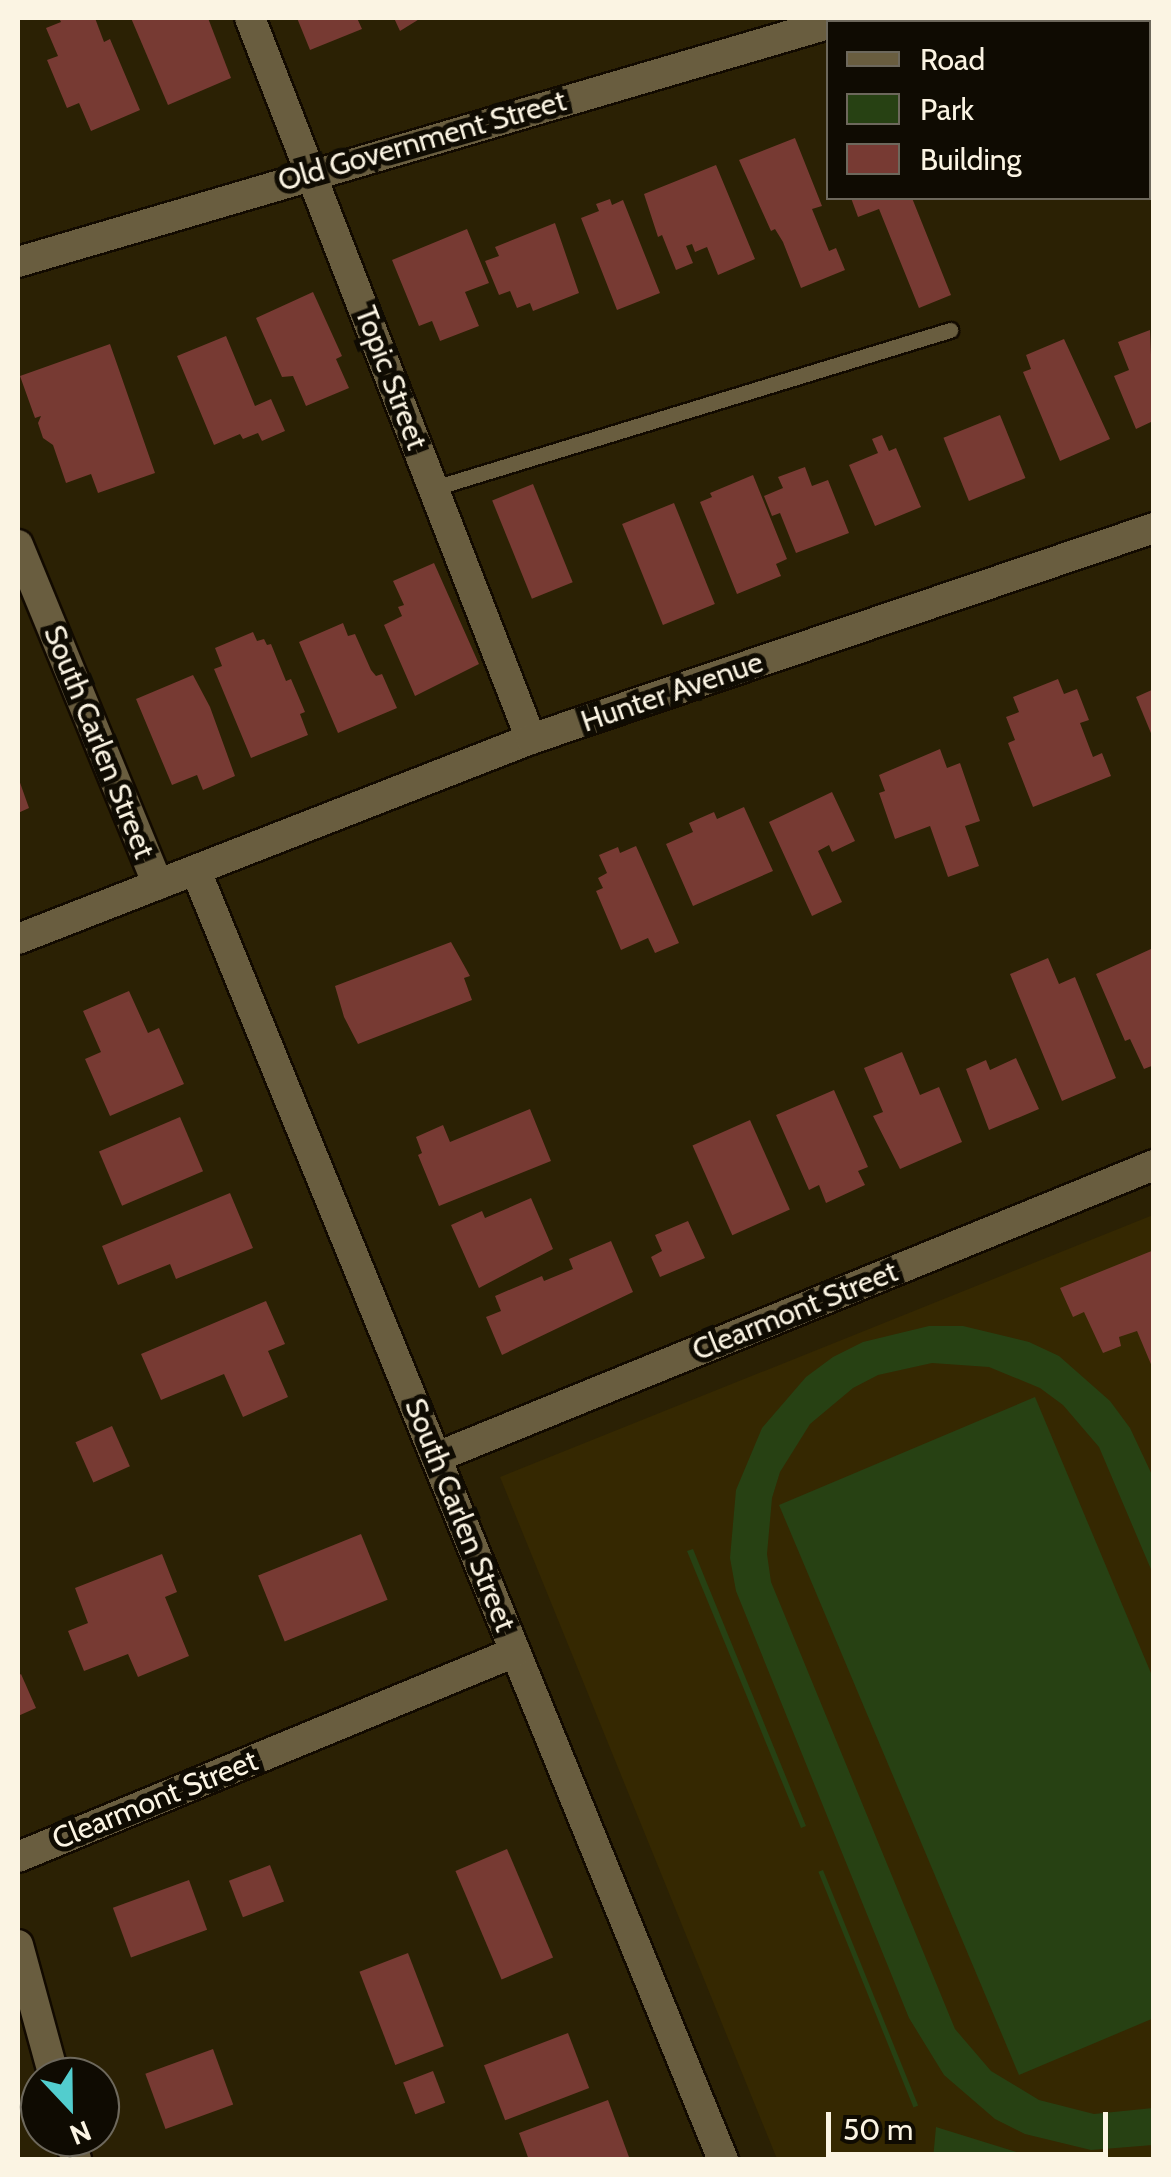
<!DOCTYPE html>
<html>
<head>
<meta charset="utf-8">
<style>
  body { margin:0 }
  #map { position:relative; width:1171px; height:2177px; overflow:hidden; background:#2b2104; font-family:Cabin,sans-serif }
  div>[style] { position:absolute }
  [style*='--x'] { left:calc(var(--x)*1px); top:calc(var(--y)*1px); width:calc(var(--w)*1px); rotate:calc(var(--a)*1deg) }
  .built>* { inset:0; background:#352801 }
  .green>* { inset:0; background:#274113; transform-origin:0 0 }
  .building>* { inset:0; background:#773a33; transform-origin:0 0 }
  .roads { filter:drop-shadow(2px 0 #120a00) drop-shadow(-2px 0 #120a00) drop-shadow(0 2px #120a00) drop-shadow(0 -2px #120a00) }
  .lane>* { height:15px; margin:-7.5px; padding:0 7.5px; transform-origin:7.5px; border-radius:7.5px; background:#695d3f }
  .street>* { height:30px; margin:-15px; padding:0 15px; transform-origin:15px; border-radius:15px; background:#695d3f }
  span { translate:-50% -50%; white-space:nowrap; text-align:center; line-height:1.15; -webkit-text-stroke:10px #0f0b02; paint-order:stroke }
  .street-label { font-size:30px; color:#fbf4e3 }
  .frame { position:absolute; inset:0; border:20px solid #fbf4e3; pointer-events:none }
  .legend { position:absolute; left:826px; top:20px; width:325px; height:180px; box-sizing:border-box; background:#0f0b02; border:2px solid #6d685c; margin:0; padding:12px 18px; list-style:none; font-size:30px; color:#fbf4e3 }
  .legend li { display:flex; align-items:center; gap:20px; height:50px }
  .legend b { width:50px; border:2px solid #6d685c }
  .north { position:absolute; left:20px; top:2057px; width:100px; height:100px; box-sizing:border-box; background:#0f0b02; border:2px solid #6d685c; border-radius:50%; rotate:158deg; font-size:28px; font-weight:700; line-height:40px; text-align:center; color:#fbf4e3 }
  .north::after { content:''; display:block; margin:auto; width:35px; height:45px; background:#52cdce; clip-path:polygon(50% 0,100% 100%,50% 72%,0 100%) }
  .scale { position:absolute; left:826px; top:2112px; width:282px; height:45px; box-sizing:border-box; border:5px solid #fbf4e3; border-top:0; padding-left:12px; font-size:30px; line-height:35px; white-space:nowrap; color:#fbf4e3; -webkit-text-stroke:8px #0f0b02; paint-order:stroke }
</style>
</head>
<body>
<div id="map">
  <div class="built">
    <div style="clip-path:polygon(1153px 1215px,1153px 2159px,777px 2159px,500px 1477px)"></div>
  </div>
  <div class="green">
    <div style="clip-path:polygon(929px 1326px,963px 1326px,1029px 1342px,1059px 1356px,1110px 1401px,1130px 1428px,1153px 1477px,1153px 1574px,1099px 1447px,1063px 1405px,1040px 1388px,989px 1367px,932px 1363px,878px 1375px,853px 1388px,810px 1424px,780px 1472px,772px 1498px,767px 1554px,771px 1582px,955px 2029px,991px 2071px,1039px 2100px,1094px 2114px,1153px 2108px,1153px 2145px,1091px 2150px,1025px 2134px,995px 2119px,944px 2075px,909px 2018px,736px 1591px,730px 1558px,736px 1490px,762px 1428px,806px 1377px,833px 1357px,863px 1342px)"></div>
    <div style="clip-path:polygon(1035px 1397px,1153px 1678px,1154px 2018px,1019px 2075px,779px 1505px)"></div>
    <div style="clip-path:polygon(693px 1549px,806px 1826px,801px 1828px,687px 1551px)"></div>
    <div style="left:823px;top:1870px;width:254px;height:5px;rotate:68deg"></div>
    <div style="clip-path:polygon(936px 2127px,1039px 2159px,933px 2159px)"></div>
  </div>
  <div class="building">
    <div style="clip-path:polygon(59px 18px,95px 18px,104px 42px,110px 39px,140px 110px,91px 131px,79px 103px,67px 108px,47px 60px,58px 56px,46px 28px,61px 22px)"></div>
    <div style="clip-path:polygon(131px 18px,208px 18px,231px 78px,168px 105px)"></div>
    <div style="clip-path:polygon(297px 18px,357px 18px,362px 29px,310px 50px)"></div>
    <div style="clip-path:polygon(394px 18px,421px 18px,400px 31px)"></div>
    <div style="clip-path:polygon(1149px 93px,1154px 106px,1154px 173px,1148px 175px)"></div>
    <div style="clip-path:polygon(795px 138px,822px 206px,812px 209px,829px 251px,836px 248px,845px 270px,801px 288px,783px 242px,775px 229px,771px 231px,739px 160px)"></div>
    <div style="clip-path:polygon(716px 165px,755px 259px,718px 275px,707px 247px,695px 252px,692px 244px,686px 246px,693px 263px,676px 270px,662px 235px,658px 237px,644px 194px)"></div>
    <div style="clip-path:polygon(851px 198px,912px 198px,951px 295px,919px 308px,879px 209px,858px 217px)"></div>
    <div style="clip-path:polygon(610px 199px,612px 205px,623px 200px,660px 293px,617px 310px,581px 218px,599px 211px,596px 204px)"></div>
    <div style="clip-path:polygon(555px 223px,579px 293px,533px 311px,530px 303px,517px 308px,510px 291px,499px 295px,485px 261px,499px 256px,495px 247px)"></div>
    <div style="clip-path:polygon(467px 229px,489px 283px,465px 292px,479px 326px,440px 341px,432px 321px,419px 326px,392px 260px)"></div>
    <div style="clip-path:polygon(313px 292px,342px 356px,336px 359px,349px 388px,306px 406px,293px 376px,282px 377px,256px 318px)"></div>
    <div style="clip-path:polygon(1150px 330px,1154px 429px,1151px 422px,1136px 429px,1114px 376px,1129px 370px,1118px 342px)"></div>
    <div style="clip-path:polygon(226px 336px,255px 406px,271px 399px,285px 431px,262px 441px,258px 433px,243px 439px,240px 434px,214px 445px,177px 356px)"></div>
    <div style="clip-path:polygon(1064px 339px,1110px 439px,1060px 461px,1023px 372px,1031px 369px,1026px 355px)"></div>
    <div style="clip-path:polygon(110px 344px,155px 473px,98px 493px,91px 474px,66px 483px,53px 445px,43px 438px,38px 423px,41px 416px,35px 418px,20px 376px)"></div>
    <div style="left:1000px;top:415px;width:68px;height:61px;rotate:68deg"></div>
    <div style="clip-path:polygon(882px 435px,889px 451px,896px 448px,921px 507px,875px 526px,849px 465px,878px 453px,872px 439px)"></div>
    <div style="clip-path:polygon(805px 467px,812px 486px,828px 480px,849px 533px,796px 553px,780px 513px,772px 516px,764px 496px,783px 488px,778px 477px)"></div>
    <div style="clip-path:polygon(753px 475px,787px 559px,776px 564px,781px 576px,737px 594px,700px 502px,712px 497px,710px 493px)"></div>
    <div style="left:533px;top:484px;width:106px;height:44px;rotate:68deg"></div>
    <div style="left:674px;top:503px;width:109px;height:56px;rotate:68deg"></div>
    <div style="clip-path:polygon(434px 563px,479px 664px,415px 696px,384px 625px,402px 616px,398px 607px,404px 605px,393px 581px)"></div>
    <div style="clip-path:polygon(343px 623px,348px 636px,355px 634px,371px 670px,376px 676px,382px 674px,397px 708px,338px 733px,299px 642px)"></div>
    <div style="clip-path:polygon(253px 632px,257px 641px,264px 639px,267px 645px,271px 644px,286px 681px,291px 679px,305px 712px,300px 714px,308px 735px,251px 758px,214px 669px,222px 666px,215px 648px)"></div>
    <div style="clip-path:polygon(193px 675px,210px 707px,235px 776px,203px 790px,197px 775px,172px 785px,136px 699px)"></div>
    <div style="clip-path:polygon(1058px 679px,1064px 694px,1077px 689px,1089px 720px,1080px 723px,1093px 757px,1102px 753px,1111px 776px,1033px 807px,1008px 743px,1015px 740px,1006px 717px,1019px 712px,1013px 697px)"></div>
    <div style="clip-path:polygon(1154px 689px,1154px 738px,1153px 738px,1136px 697px)"></div>
    <div style="clip-path:polygon(940px 749px,947px 768px,960px 763px,980px 821px,965px 826px,979px 866px,948px 877px,930px 826px,895px 839px,879px 793px,885px 791px,879px 775px)"></div>
    <div style="clip-path:polygon(18px 777px,29px 808px,18px 813px)"></div>
    <div style="clip-path:polygon(832px 792px,855px 841px,832px 852px,829px 845px,818px 851px,842px 902px,812px 916px,769px 822px)"></div>
    <div style="clip-path:polygon(744px 807px,773px 871px,693px 906px,666px 844px,693px 832px,689px 823px,714px 812px,717px 819px)"></div>
    <div style="clip-path:polygon(636px 846px,679px 943px,655px 953px,648px 938px,621px 950px,596px 891px,603px 888px,598px 878px,607px 873px,599px 855px,618px 847px,620px 853px)"></div>
    <div style="clip-path:polygon(451px 942px,470px 976px,464px 978px,472px 1000px,358px 1044px,344px 1017px,335px 986px)"></div>
    <div style="clip-path:polygon(1151px 949px,1154px 1065px,1144px 1069px,1130px 1039px,1125px 1041px,1096px 974px)"></div>
    <div style="clip-path:polygon(1048px 958px,1059px 984px,1075px 977px,1116px 1078px,1062px 1101px,1010px 974px)"></div>
    <div style="clip-path:polygon(129px 991px,148px 1033px,159px 1028px,184px 1084px,110px 1116px,85px 1059px,101px 1052px,83px 1011px)"></div>
    <div style="clip-path:polygon(902px 1052px,920px 1095px,939px 1087px,962px 1142px,900px 1169px,873px 1116px,883px 1112px,864px 1068px)"></div>
    <div style="clip-path:polygon(1016px 1058px,1039px 1109px,989px 1130px,966px 1069px,986px 1060px,990px 1070px)"></div>
    <div style="clip-path:polygon(834px 1090px,868px 1167px,858px 1171px,865px 1185px,826px 1203px,819px 1185px,809px 1190px,776px 1115px)"></div>
    <div style="clip-path:polygon(530px 1109px,551px 1161px,439px 1206px,418px 1155px,422px 1153px,416px 1137px,443px 1125px,450px 1142px)"></div>
    <div style="left:180px;top:1117px;width:59px;height:88px;rotate:67deg"></div>
    <div style="left:750px;top:1120px;width:98px;height:63px;rotate:66deg"></div>
    <div style="clip-path:polygon(230px 1193px,253px 1248px,176px 1279px,170px 1264px,118px 1285px,102px 1246px)"></div>
    <div style="clip-path:polygon(531px 1198px,553px 1249px,479px 1288px,451px 1225px,482px 1211px,485px 1218px)"></div>
    <div style="clip-path:polygon(688px 1221px,705px 1258px,660px 1277px,651px 1257px,662px 1251px,655px 1235px)"></div>
    <div style="clip-path:polygon(611px 1241px,633px 1292px,502px 1355px,486px 1317px,501px 1311px,495px 1296px,542px 1276px,544px 1281px,573px 1269px,569px 1259px)"></div>
    <div style="clip-path:polygon(1154px 1250px,1154px 1369px,1153px 1369px,1137px 1331px,1119px 1337px,1121px 1346px,1103px 1353px,1084px 1312px,1073px 1317px,1060px 1288px)"></div>
    <div style="clip-path:polygon(266px 1301px,285px 1344px,268px 1351px,288px 1397px,243px 1417px,224px 1374px,161px 1400px,141px 1354px)"></div>
    <div style="left:112px;top:1426px;width:44px;height:40px;rotate:66deg"></div>
    <div style="left:361px;top:1534px;width:71px;height:111px;rotate:68deg"></div>
    <div style="clip-path:polygon(162px 1554px,177px 1592px,165px 1597px,189px 1656px,138px 1677px,128px 1654px,84px 1671px,68px 1631px,88px 1623px,75px 1588px)"></div>
    <div style="clip-path:polygon(21px 1674px,36px 1708px,18px 1716px,18px 1676px)"></div>
    <div style="left:507px;top:1849px;width:118px;height:56px;rotate:67deg"></div>
    <div style="left:270px;top:1865px;width:39px;height:44px;rotate:69deg"></div>
    <div style="left:189px;top:1880px;width:53px;height:81px;rotate:70deg"></div>
    <div style="left:408px;top:1953px;width:100px;height:52px;rotate:69deg"></div>
    <div style="left:568px;top:2033px;width:59px;height:90px;rotate:69deg"></div>
    <div style="left:213px;top:2049px;width:59px;height:72px;rotate:70deg"></div>
    <div style="left:433px;top:2071px;width:34px;height:32px;rotate:69deg"></div>
    <div style="clip-path:polygon(608px 2100px,629px 2157px,529px 2160px,519px 2133px)"></div>
  </div>
  <div class="roads">
    <div class="lane">
      <div style="--x:434;--y:488;--w:540;--a:-17.02"></div>
    </div>
    <div class="street">
      <div style="--x:250;--y:18;--w:774;--a:68.71"></div>
      <div style="--x:18;--y:262;--w:844;--a:-16.37"></div>
      <div style="--x:18;--y:545;--w:367;--a:67.6"></div>
      <div style="--x:196;--y:871;--w:1393;--a:67.76"></div>
      <div style="--x:18;--y:939;--w:551;--a:-21.3"></div>
      <div style="--x:531;--y:739;--w:658;--a:-18.71"></div>
      <div style="--x:437;--y:1457;--w:774;--a:-22.16"></div>
      <div style="--x:18;--y:1857;--w:538;--a:-22.41"></div>
      <div style="--x:18;--y:1945;--w:137;--a:74.7"></div>
      <div style="--x:70;--y:2137;--w:24;--a:75"></div>
    </div>
  </div>
  <div class="street-label">
    <span style="left:422px;top:141px;rotate:-16deg">Old Government Street</span>
    <span style="left:391px;top:378px;rotate:69deg">Topic Street</span>
    <span style="left:672px;top:692px;rotate:-19deg">Hunter Avenue</span>
    <span style="left:99px;top:742px;rotate:68deg">South Carlen Street</span>
    <span style="left:795px;top:1311px;rotate:-22deg">Clearmont Street</span>
    <span style="left:460px;top:1515px;rotate:68deg">South Carlen Street</span>
    <span style="left:155px;top:1800px;rotate:-22deg">Clearmont Street</span>
  </div>
  <div class="frame"></div>
  <ul class="legend">
  <li><b style="height:12px;background:#695d3f"></b>Road</li>
  <li><b style="height:28px;background:#274113"></b>Park</li>
  <li><b style="height:28px;background:#773a33"></b>Building</li>
  </ul>
  <div class="north">N</div>
  <div class="scale">50 m</div>
</div>
</body>
</html>
